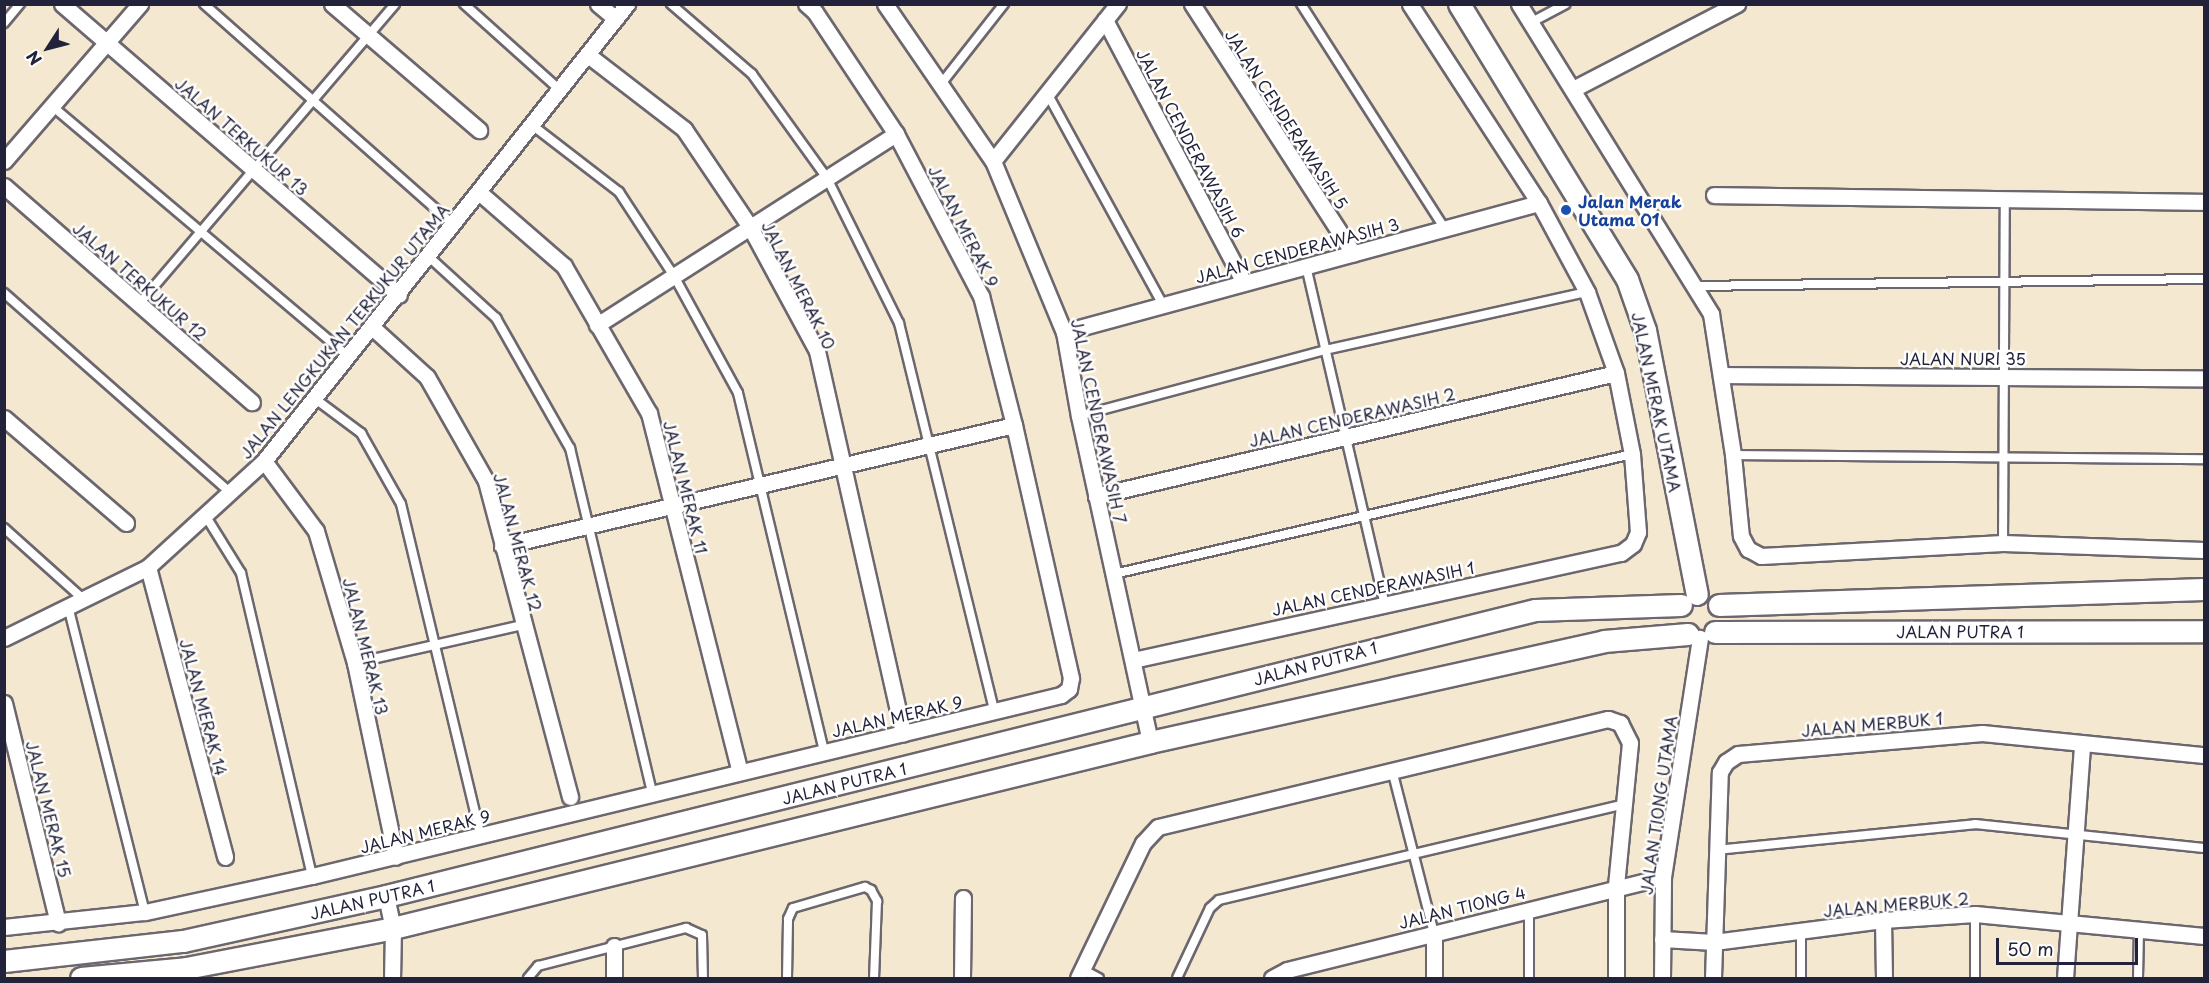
<!DOCTYPE html>
<html>
<head>
<meta charset="utf-8">
<style>
  body { margin:0 }
  #map { position:relative; width:2209px; height:983px; overflow:hidden; background:#f4e8d0; font-family:"Playpen Sans",sans-serif }
  div>[style] { position:absolute }
  [style*='--x'] { left:calc(var(--x)*1px); top:calc(var(--y)*1px); width:calc(var(--w)*1px); rotate:calc(var(--a)*1deg) }
  .roads { filter:drop-shadow(2px 0 #6c676f) drop-shadow(-2px 0 #6c676f) drop-shadow(0 2px #6c676f) drop-shadow(0 -2px #6c676f) }
  .lane>* { height:8px; margin:-4px; padding:0 4px; transform-origin:4px; border-radius:4px; background:#fff }
  .street>* { height:15px; margin:-7.5px; padding:0 7.5px; transform-origin:7.5px; border-radius:7.5px; background:#fff }
  .secondary>* { height:21px; margin:-10.5px; padding:0 10.5px; transform-origin:10.5px; border-radius:10.5px; background:#fff }
  .dots>* { width:16px; height:16px; translate:-50% -50%; box-sizing:border-box; border:3px solid #fff; border-radius:50% }
  span { translate:-50% -50%; white-space:nowrap; text-align:center; line-height:1.15; -webkit-text-stroke:5px #fff; paint-order:stroke }
  .street-label { font-size:16px; color:#22223b }
  .transit-label { font-size:16px; color:#164399; font-weight:700 }
  .left { translate:0 -50%; text-align:left }
  .frame { position:absolute; inset:0; border:6px solid #22223b; pointer-events:none }
  .north { position:absolute; left:18px; top:18px; width:60px; height:60px; -webkit-text-stroke:4px #fff; paint-order:stroke; rotate:234deg; font-size:16px; font-weight:700; line-height:24px; text-align:center; color:#22223b }
  .north::after { content:''; display:block; margin:auto; width:21px; height:27px; background:#22223b; clip-path:polygon(50% 0,100% 100%,50% 72%,0 100%) }
  .scale { position:absolute; left:1996px; top:938px; width:142px; height:27px; box-sizing:border-box; border:3px solid #22223b; border-top:0; padding-left:8px; font-size:18px; line-height:21px; white-space:nowrap; color:#22223b; -webkit-text-stroke:4px #fff; paint-order:stroke }
</style>
</head>
<body>
<div id="map">
  <div class="roads">
    <div class="lane">
      <div style="--x:204;--y:4;--w:332;--a:41.5"></div>
      <div style="--x:464;--y:4;--w:129;--a:41.9"></div>
      <div style="--x:671;--y:4;--w:107;--a:40.8"></div>
      <div style="--x:752;--y:74;--w:128;--a:54.2"></div>
      <div style="--x:827;--y:178;--w:162;--a:63.6"></div>
      <div style="--x:899;--y:323;--w:399;--a:76.2"></div>
      <div style="--x:1301;--y:4;--w:266;--a:57.4"></div>
      <div style="--x:4;--y:23;--w:25;--a:-50"></div>
      <div style="--x:1530;--y:23;--w:40;--a:-28"></div>
      <div style="--x:941;--y:84;--w:102;--a:-51.8"></div>
      <div style="--x:1047;--y:93;--w:242;--a:61.3"></div>
      <div style="--x:52;--y:106;--w:387;--a:40.2"></div>
      <div style="--x:532;--y:125;--w:110;--a:37.6"></div>
      <div style="--x:619;--y:192;--w:100;--a:56.8"></div>
      <div style="--x:674;--y:276;--w:133;--a:61.3"></div>
      <div style="--x:738;--y:393;--w:369;--a:76.5"></div>
      <div style="--x:429;--y:257;--w:91;--a:42.3"></div>
      <div style="--x:496;--y:318;--w:150;--a:60.4"></div>
      <div style="--x:570;--y:448;--w:355;--a:76.6"></div>
      <div style="--x:1306;--y:266;--w:345;--a:76.9"></div>
      <div style="--x:1695;--y:286;--w:509;--a:-0.79"></div>
      <div style="--x:4;--y:293;--w:301;--a:41.4"></div>
      <div style="--x:139;--y:304;--w:394;--a:-49.5"></div>
      <div style="--x:314;--y:398;--w:59;--a:36.7"></div>
      <div style="--x:361;--y:433;--w:81;--a:60.6"></div>
      <div style="--x:401;--y:504;--w:342;--a:76.5"></div>
      <div style="--x:1079;--y:416;--w:255;--a:-15"></div>
      <div style="--x:1325;--y:350;--w:268;--a:-12.5"></div>
      <div style="--x:1733;--y:455;--w:471;--a:0.5"></div>
      <div style="--x:205;--y:515;--w:68;--a:58.2"></div>
      <div style="--x:241;--y:573;--w:311;--a:76.8"></div>
      <div style="--x:4;--y:528;--w:106;--a:41.9"></div>
      <div style="--x:2003;--y:543;--w:343;--a:-89.7"></div>
      <div style="--x:1114;--y:574;--w:532;--a:-13.04"></div>
      <div style="--x:68;--y:606;--w:316;--a:75.9"></div>
      <div style="--x:355;--y:663;--w:171;--a:-12.8"></div>
      <div style="--x:1392;--y:770;--w:169;--a:75.6"></div>
      <div style="--x:1716;--y:850;--w:260;--a:-5.7"></div>
      <div style="--x:1975;--y:824;--w:230;--a:6"></div>
      <div style="--x:1082;--y:969;--w:19;--a:28"></div>
      <div style="--x:528;--y:978;--w:16;--a:-50"></div>
      <div style="--x:538;--y:966;--w:153;--a:-14.4"></div>
      <div style="--x:686;--y:928;--w:17;--a:24"></div>
      <div style="--x:702;--y:935;--w:43;--a:88.7"></div>
      <div style="--x:787;--y:978;--w:59;--a:-89"></div>
      <div style="--x:788;--y:919;--w:12;--a:-66"></div>
      <div style="--x:793;--y:908;--w:75;--a:-16.3"></div>
      <div style="--x:865;--y:887;--w:7;--a:27"></div>
      <div style="--x:871;--y:890;--w:13;--a:61"></div>
      <div style="--x:877;--y:901;--w:77;--a:92.2"></div>
      <div style="--x:1177;--y:978;--w:77;--a:-64.8"></div>
      <div style="--x:1210;--y:908;--w:12;--a:-42"></div>
      <div style="--x:1219;--y:900;--w:416;--a:-13.3"></div>
      <div style="--x:1529;--y:978;--w:69;--a:-90"></div>
      <div style="--x:1801;--y:978;--w:47;--a:-90"></div>
      <div style="--x:1975;--y:978;--w:64;--a:-90"></div>
      <div style="--x:2138;--y:978;--w:49;--a:-88.8"></div>
    </div>
    <div class="street">
      <div style="--x:62;--y:4;--w:445;--a:40.8"></div>
      <div style="--x:332;--y:4;--w:194;--a:40.6"></div>
      <div style="--x:598;--y:4;--w:23;--a:40"></div>
      <div style="--x:885;--y:4;--w:191;--a:55.5"></div>
      <div style="--x:993;--y:161;--w:185;--a:67.5"></div>
      <div style="--x:1064;--y:332;--w:85;--a:79.9"></div>
      <div style="--x:1079;--y:416;--w:334;--a:77.7"></div>
      <div style="--x:1192;--y:4;--w:297;--a:57.1"></div>
      <div style="--x:1519;--y:4;--w:365;--a:58.2"></div>
      <div style="--x:1711;--y:314;--w:143;--a:81.1"></div>
      <div style="--x:1733;--y:455;--w:81;--a:84.4"></div>
      <div style="--x:1741;--y:536;--w:15;--a:62"></div>
      <div style="--x:1748;--y:549;--w:15;--a:28"></div>
      <div style="--x:1761;--y:556;--w:242;--a:-3.1"></div>
      <div style="--x:2003;--y:543;--w:201;--a:2"></div>
      <div style="--x:1105;--y:20;--w:297;--a:62.1"></div>
      <div style="--x:588;--y:55;--w:121;--a:37.6"></div>
      <div style="--x:684;--y:129;--w:118;--a:56"></div>
      <div style="--x:750;--y:227;--w:141;--a:61.6"></div>
      <div style="--x:817;--y:351;--w:392;--a:77.3"></div>
      <div style="--x:1573;--y:89;--w:185;--a:-27.4"></div>
      <div style="--x:4;--y:161;--w:208;--a:-49.1"></div>
      <div style="--x:993;--y:161;--w:201;--a:-51.5"></div>
      <div style="--x:4;--y:186;--w:329;--a:41.1"></div>
      <div style="--x:480;--y:193;--w:111;--a:41"></div>
      <div style="--x:564;--y:266;--w:170;--a:60"></div>
      <div style="--x:649;--y:413;--w:370;--a:75.8"></div>
      <div style="--x:1714;--y:195;--w:490;--a:0.8"></div>
      <div style="--x:597;--y:325;--w:355;--a:-32.6"></div>
      <div style="--x:372;--y:327;--w:74;--a:42.3"></div>
      <div style="--x:427;--y:377;--w:120;--a:60.4"></div>
      <div style="--x:486;--y:481;--w:327;--a:75.1"></div>
      <div style="--x:1064;--y:332;--w:492;--a:-15.2"></div>
      <div style="--x:1722;--y:375;--w:482;--a:0.4"></div>
      <div style="--x:4;--y:418;--w:161;--a:40.7"></div>
      <div style="--x:264;--y:461;--w:87;--a:53.4"></div>
      <div style="--x:316;--y:531;--w:138;--a:73.5"></div>
      <div style="--x:355;--y:663;--w:198;--a:78.1"></div>
      <div style="--x:1096;--y:496;--w:534;--a:-13.31"></div>
      <div style="--x:502;--y:546;--w:526;--a:-13.3"></div>
      <div style="--x:148;--y:567;--w:300;--a:75.1"></div>
      <div style="--x:4;--y:638;--w:161;--a:-26.2"></div>
      <div style="--x:148;--y:567;--w:157;--a:-42.4"></div>
      <div style="--x:264;--y:461;--w:584;--a:-51.54"></div>
      <div style="--x:1133;--y:660;--w:500;--a:-12.4"></div>
      <div style="--x:1621;--y:553;--w:15;--a:-37"></div>
      <div style="--x:1633;--y:544;--w:13;--a:-67"></div>
      <div style="--x:1638;--y:532;--w:78;--a:-94.4"></div>
      <div style="--x:1632;--y:454;--w:83;--a:-101.2"></div>
      <div style="--x:1616;--y:373;--w:86;--a:-109.7"></div>
      <div style="--x:1587;--y:292;--w:101;--a:-118.3"></div>
      <div style="--x:1539;--y:203;--w:237;--a:-123"></div>
      <div style="--x:4;--y:703;--w:227;--a:76.2"></div>
      <div style="--x:386;--y:896;--w:33;--a:78"></div>
      <div style="--x:393;--y:928;--w:50;--a:91.1"></div>
      <div style="--x:1883;--y:920;--w:58;--a:89"></div>
      <div style="--x:4;--y:927;--w:142;--a:-6.1"></div>
      <div style="--x:145;--y:912;--w:171;--a:-12.2"></div>
      <div style="--x:312;--y:876;--w:771;--a:-13.59"></div>
      <div style="--x:1061;--y:695;--w:10;--a:-37"></div>
      <div style="--x:1069;--y:689;--w:11;--a:-80"></div>
      <div style="--x:1071;--y:678;--w:259;--a:-102.7"></div>
      <div style="--x:1014;--y:425;--w:133;--a:-104.3"></div>
      <div style="--x:981;--y:296;--w:183;--a:-117.7"></div>
      <div style="--x:896;--y:134;--w:146;--a:-123.6"></div>
      <div style="--x:815;--y:12;--w:12;--a:-138"></div>
      <div style="--x:1434;--y:934;--w:44;--a:90"></div>
      <div style="--x:1662;--y:939;--w:52;--a:3.3"></div>
      <div style="--x:1714;--y:942;--w:170;--a:-7.4"></div>
      <div style="--x:1883;--y:920;--w:92;--a:-3.7"></div>
      <div style="--x:1975;--y:914;--w:230;--a:5.5"></div>
      <div style="--x:614;--y:946;--w:32;--a:90"></div>
      <div style="--x:962;--y:978;--w:80;--a:-89.3"></div>
      <div style="--x:1078;--y:978;--w:150;--a:-64.3"></div>
      <div style="--x:1143;--y:843;--w:22;--a:-47"></div>
      <div style="--x:1158;--y:827;--w:463;--a:-13.5"></div>
      <div style="--x:1608;--y:719;--w:13;--a:18"></div>
      <div style="--x:1620;--y:723;--w:22;--a:63"></div>
      <div style="--x:1630;--y:743;--w:144;--a:95.6"></div>
      <div style="--x:1616;--y:886;--w:92;--a:90"></div>
      <div style="--x:1272;--y:978;--w:17;--a:-28"></div>
      <div style="--x:1287;--y:970;--w:387;--a:-13.9"></div>
      <div style="--x:1662;--y:978;--w:101;--a:-89.4"></div>
      <div style="--x:1663;--y:877;--w:242;--a:-81.2"></div>
      <div style="--x:1713;--y:978;--w:206;--a:-88.1"></div>
      <div style="--x:1720;--y:772;--w:12;--a:-59"></div>
      <div style="--x:1726;--y:762;--w:14;--a:-34"></div>
      <div style="--x:1738;--y:754;--w:245;--a:-4.9"></div>
      <div style="--x:1982;--y:733;--w:223;--a:5.7"></div>
      <div style="--x:2065;--y:978;--w:235;--a:-85.8"></div>
    </div>
    <div class="secondary">
      <div style="--x:1459;--y:4;--w:322;--a:58.6"></div>
      <div style="--x:1627;--y:279;--w:54;--a:70.6"></div>
      <div style="--x:1645;--y:330;--w:269;--a:78.9"></div>
      <div style="--x:1719;--y:605;--w:485;--a:-1.9"></div>
      <div style="--x:1715;--y:632;--w:489;--a:-0.1"></div>
      <div style="--x:4;--y:961;--w:180;--a:-6.4"></div>
      <div style="--x:183;--y:941;--w:208;--a:-12.5"></div>
      <div style="--x:386;--y:896;--w:1184;--a:-13.98"></div>
      <div style="--x:1535;--y:610;--w:146;--a:-2"></div>
      <div style="--x:81;--y:978;--w:105;--a:-5.4"></div>
      <div style="--x:186;--y:968;--w:211;--a:-10.9"></div>
      <div style="--x:393;--y:928;--w:780;--a:-13.8"></div>
      <div style="--x:1150;--y:742;--w:465;--a:-12.5"></div>
      <div style="--x:1604;--y:641;--w:84;--a:-4.8"></div>
    </div>
  </div>
  <div class="dots">
    <div style="left:1566px;top:210px;background:#1a4fb4"></div>
  </div>
  <div class="street-label">
    <span style="left:1287px;top:119px;rotate:57deg">JALAN CENDERAWASIH 5</span>
    <span style="left:242px;top:136px;rotate:41deg">JALAN TERKUKUR 13</span>
    <span style="left:1191px;top:143px;rotate:62deg">JALAN CENDERAWASIH 6</span>
    <span style="left:964px;top:226px;rotate:63deg">JALAN MERAK 9</span>
    <span style="left:1297px;top:250px;rotate:-15deg">JALAN CENDERAWASIH 3</span>
    <span style="left:140px;top:281px;rotate:41deg">JALAN TERKUKUR 12</span>
    <span style="left:799px;top:285px;rotate:63deg">JALAN MERAK 10</span>
    <span style="left:344px;top:331px;rotate:-51deg">JALAN LENGKUKAN TERKUKUR UTAMA</span>
    <span style="left:1963px;top:358px">JALAN NURI 35</span>
    <span style="left:1657px;top:402px;rotate:78deg">JALAN MERAK UTAMA</span>
    <span style="left:1352px;top:417px;rotate:-13deg">JALAN CENDERAWASIH 2</span>
    <span style="left:1099px;top:421px;rotate:78deg">JALAN CENDERAWASIH 7</span>
    <span style="left:686px;top:487px;rotate:76deg">JALAN MERAK 11</span>
    <span style="left:518px;top:542px;rotate:75deg">JALAN MERAK 12</span>
    <span style="left:1373px;top:588px;rotate:-12deg">JALAN CENDERAWASIH 1</span>
    <span style="left:1960px;top:631px">JALAN PUTRA 1</span>
    <span style="left:366px;top:646px;rotate:76deg">JALAN MERAK 13</span>
    <span style="left:1315px;top:663px;rotate:-15deg">JALAN PUTRA 1</span>
    <span style="left:204px;top:707px;rotate:75deg">JALAN MERAK 14</span>
    <span style="left:897px;top:716px;rotate:-13deg">JALAN MERAK 9</span>
    <span style="left:1872px;top:724px;rotate:-5deg">JALAN MERBUK 1</span>
    <span style="left:844px;top:783px;rotate:-14deg">JALAN PUTRA 1</span>
    <span style="left:1658px;top:805px;rotate:-82deg">JALAN TIONG UTAMA</span>
    <span style="left:49px;top:809px;rotate:76deg">JALAN MERAK 15</span>
    <span style="left:425px;top:831px;rotate:-14deg">JALAN MERAK 9</span>
    <span style="left:372px;top:899px;rotate:-13deg">JALAN PUTRA 1</span>
    <span style="left:1896px;top:904px;rotate:-5deg">JALAN MERBUK 2</span>
    <span style="left:1462px;top:907px;rotate:-14deg">JALAN TIONG 4</span>
  </div>
  <div class="transit-label">
    <span class="left" style="left:1578px;top:210px">Jalan Merak<br>Utama 01</span>
  </div>
  <div class="frame"></div>
  <div class="north">N</div>
  <div class="scale">50 m</div>
</div>
</body>
</html>
